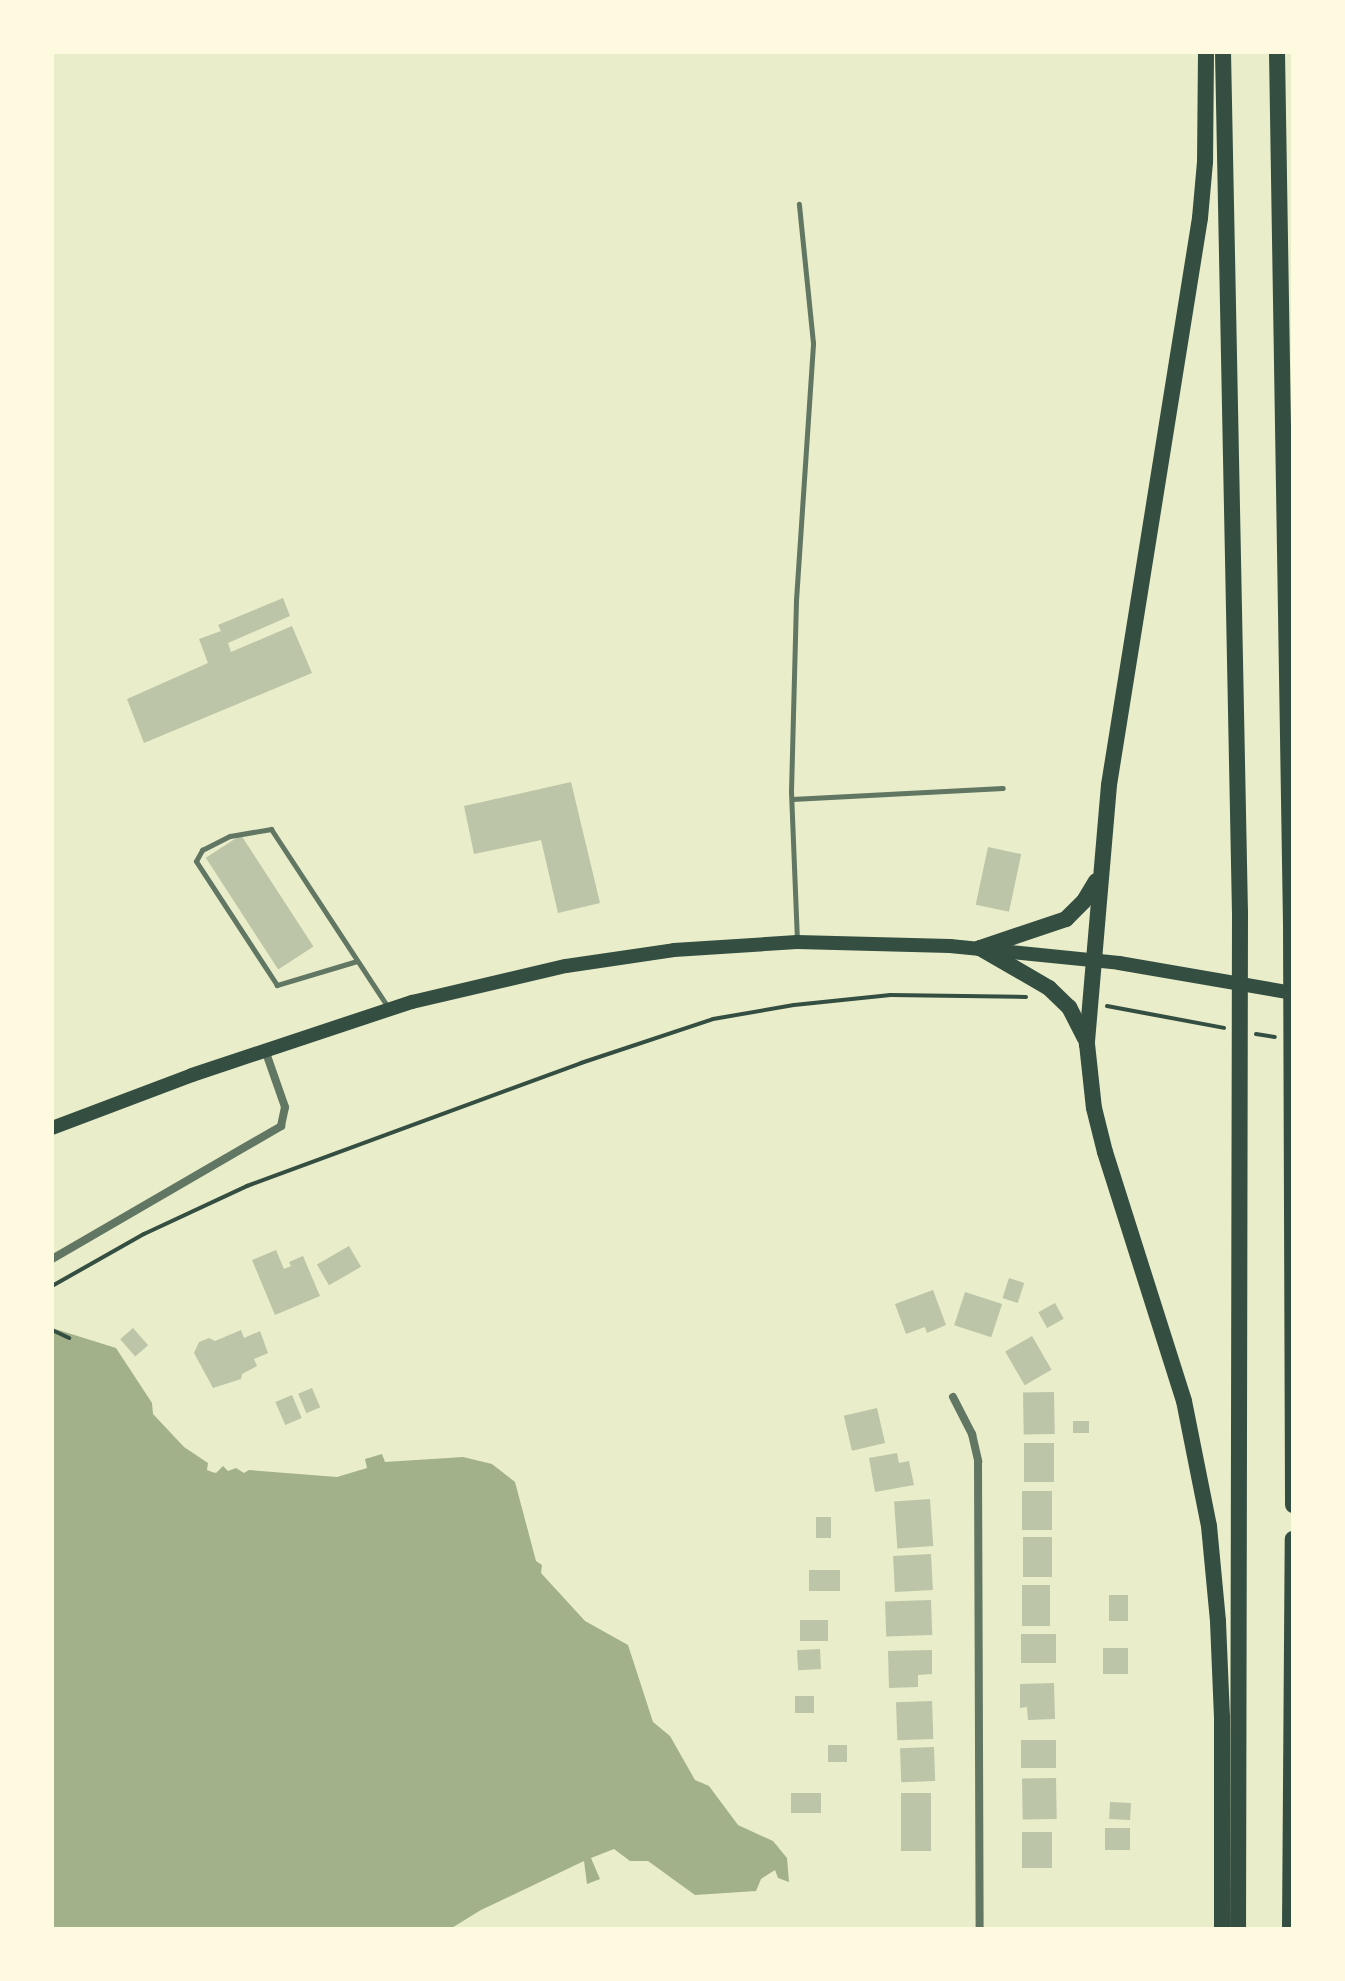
<!DOCTYPE html>
<html>
<head>
<meta charset="utf-8">
<style>
  body { margin:0 }
  #map { position:relative; width:1345px; height:1981px; overflow:hidden; background:#e9edc9; font-family:Poppins,sans-serif }
  div>[style] { position:absolute }
  [style*='--x'] { left:calc(var(--x)*1px); top:calc(var(--y)*1px); width:calc(var(--w)*1px); rotate:calc(var(--a)*1deg) }
  .water>* { inset:0; background:#a3b18a }
  .building>* { inset:0; background:#bcc5a7; transform-origin:0 0 }
  .path>* { height:4px; margin:-2px; padding:0 2px; transform-origin:2px; border-radius:2px; background:#344e41 }
  .service>* { height:5px; margin:-2.5px; padding:0 2.5px; transform-origin:2.5px; border-radius:2.5px; background:#617663 }
  .minor>* { height:8px; margin:-4px; padding:0 4px; transform-origin:4px; border-radius:4px; background:#617663 }
  .primary>* { height:14px; margin:-7px; padding:0 7px; transform-origin:7px; border-radius:7px; background:#344e41 }
  .motorway>* { height:16px; margin:-8px; padding:0 8px; transform-origin:8px; border-radius:8px; background:#344e41 }
  span { translate:-50% -50%; white-space:nowrap; text-align:center; line-height:1.15; -webkit-text-stroke:7px #fefae0; paint-order:stroke }
  .frame { position:absolute; inset:0; border:54px solid #fefae0; pointer-events:none }
</style>
</head>
<body>
<div id="map">
  <div class="water">
    <div style="clip-path:polygon(52px 1328px,116px 1348px,152px 1403px,153px 1414px,184px 1447px,208px 1463px,207px 1470px,212px 1472px,216px 1473px,223px 1466px,228px 1471px,236px 1468px,244px 1473px,249px 1470px,337px 1477px,367px 1468px,365px 1459px,382px 1454px,385px 1462px,463px 1457px,492px 1464px,515px 1482px,536px 1561px,542px 1565px,541px 1573px,585px 1621px,628px 1645px,653px 1722px,670px 1736px,695px 1780px,709px 1786px,738px 1825px,773px 1841px,787px 1858px,789px 1882px,778px 1878px,775px 1870px,761px 1879px,756px 1891px,695px 1895px,648px 1861px,630px 1861px,614px 1849px,591px 1858px,600px 1879px,587px 1884px,584px 1861px,481px 1910px,450px 1929px,52px 1929px)"></div>
  </div>
  <div class="building">
    <div style="clip-path:polygon(283px 598px,290px 616px,228px 643px,231px 652px,292px 626px,312px 673px,144px 743px,127px 699px,208px 663px,199px 639px,221px 631px,218px 625px)"></div>
    <div style="clip-path:polygon(571px 782px,600px 903px,558px 913px,541px 840px,474px 854px,464px 806px)"></div>
    <div style="left:241px;top:835px;width:133px;height:42px;rotate:57deg"></div>
    <div style="left:988px;top:847px;width:34px;height:59px;rotate:12deg"></div>
    <div style="left:349px;top:1246px;width:24px;height:37px;rotate:60deg"></div>
    <div style="clip-path:polygon(276px 1250px,284px 1269px,291px 1266px,289px 1262px,303px 1256px,320px 1296px,275px 1315px,252px 1260px)"></div>
    <div style="left:1009px;top:1278px;width:16px;height:21px;rotate:18deg"></div>
    <div style="clip-path:polygon(933px 1290px,946px 1325px,927px 1333px,925px 1327px,906px 1334px,895px 1304px)"></div>
    <div style="left:965px;top:1292px;width:39px;height:35px;rotate:18deg"></div>
    <div style="left:1055px;top:1303px;width:18px;height:19px;rotate:61deg"></div>
    <div style="left:133px;top:1328px;width:23px;height:17px;rotate:49deg"></div>
    <div style="clip-path:polygon(241px 1330px,244px 1338px,260px 1331px,268px 1353px,254px 1359px,257px 1366px,242px 1374px,241px 1379px,213px 1388px,194px 1353px,199px 1342px,209px 1338px,215px 1341px)"></div>
    <div style="left:1032px;top:1336px;width:39px;height:31px;rotate:60deg"></div>
    <div style="left:312px;top:1388px;width:21px;height:15px;rotate:67deg"></div>
    <div style="left:1054px;top:1392px;width:42px;height:31px;rotate:89deg"></div>
    <div style="left:292px;top:1395px;width:25px;height:18px;rotate:67deg"></div>
    <div style="left:877px;top:1408px;width:36px;height:34px;rotate:77deg"></div>
    <div style="left:1089px;top:1421px;width:12px;height:16px;rotate:90deg"></div>
    <div style="left:1024px;top:1443px;width:30px;height:39px"></div>
    <div style="clip-path:polygon(897px 1453px,899px 1463px,909px 1461px,914px 1485px,875px 1492px,869px 1458px)"></div>
    <div style="left:1022px;top:1491px;width:30px;height:39px"></div>
    <div style="left:930px;top:1499px;width:47px;height:36px;rotate:86deg"></div>
    <div style="left:816px;top:1517px;width:15px;height:21px"></div>
    <div style="left:1023px;top:1537px;width:29px;height:40px"></div>
    <div style="left:931px;top:1554px;width:36px;height:38px;rotate:87deg"></div>
    <div style="left:840px;top:1570px;width:21px;height:31px;rotate:90deg"></div>
    <div style="left:1022px;top:1585px;width:28px;height:41px"></div>
    <div style="left:1109px;top:1595px;width:19px;height:26px"></div>
    <div style="left:931px;top:1600px;width:35px;height:46px;rotate:88deg"></div>
    <div style="left:828px;top:1620px;width:21px;height:28px;rotate:90deg"></div>
    <div style="left:1021px;top:1634px;width:35px;height:29px"></div>
    <div style="left:1103px;top:1648px;width:25px;height:26px"></div>
    <div style="left:820px;top:1649px;width:20px;height:23px;rotate:87deg"></div>
    <div style="clip-path:polygon(932px 1650px,932px 1674px,918px 1675px,918px 1687px,889px 1688px,888px 1651px)"></div>
    <div style="clip-path:polygon(1054px 1683px,1055px 1719px,1028px 1720px,1027px 1707px,1020px 1708px,1020px 1684px)"></div>
    <div style="left:795px;top:1696px;width:19px;height:17px"></div>
    <div style="left:932px;top:1701px;width:38px;height:36px;rotate:88deg"></div>
    <div style="left:1056px;top:1740px;width:28px;height:35px;rotate:90deg"></div>
    <div style="left:828px;top:1745px;width:19px;height:17px"></div>
    <div style="left:934px;top:1747px;width:34px;height:34px;rotate:88deg"></div>
    <div style="left:1056px;top:1778px;width:41px;height:34px;rotate:89deg"></div>
    <div style="left:791px;top:1793px;width:30px;height:20px"></div>
    <div style="left:901px;top:1793px;width:30px;height:58px"></div>
    <div style="left:1110px;top:1802px;width:21px;height:17px;rotate:3deg"></div>
    <div style="left:1105px;top:1828px;width:25px;height:22px"></div>
    <div style="left:1022px;top:1832px;width:30px;height:36px"></div>
  </div>
  <div class="path">
    <div style="--x:1107;--y:1006;--w:119;--a:10.6"></div>
    <div style="--x:1256;--y:1034;--w:19;--a:9"></div>
    <div style="--x:52;--y:1286;--w:106;--a:-29.5"></div>
    <div style="--x:144;--y:1234;--w:114;--a:-25"></div>
    <div style="--x:247;--y:1186;--w:356;--a:-20.2"></div>
    <div style="--x:581;--y:1063;--w:139;--a:-18.4"></div>
    <div style="--x:713;--y:1019;--w:82;--a:-9.8"></div>
    <div style="--x:794;--y:1005;--w:97;--a:-5.9"></div>
    <div style="--x:890;--y:995;--w:136;--a:0.8"></div>
    <div style="--x:52;--y:1330;--w:19;--a:25"></div>
  </div>
  <div class="service">
    <div style="--x:792;--y:799;--w:211;--a:-3"></div>
    <div style="--x:797;--y:941;--w:150;--a:-92.3"></div>
    <div style="--x:791;--y:791;--w:191;--a:-88.5"></div>
    <div style="--x:796;--y:600;--w:258;--a:-86.2"></div>
    <div style="--x:813;--y:343;--w:140;--a:-95.8"></div>
    <div style="--x:357;--y:961;--w:84;--a:163.3"></div>
    <div style="--x:277;--y:985;--w:148;--a:-123.2"></div>
    <div style="--x:196;--y:861;--w:13;--a:-61"></div>
    <div style="--x:202;--y:850;--w:31;--a:-27"></div>
    <div style="--x:230;--y:836;--w:42;--a:-9.7"></div>
    <div style="--x:271;--y:829;--w:213;--a:56.7"></div>
  </div>
  <div class="minor">
    <div style="--x:52;--y:1259;--w:265;--a:-30.1"></div>
    <div style="--x:281;--y:1126;--w:19;--a:-78"></div>
    <div style="--x:285;--y:1107;--w:60;--a:-109.3"></div>
    <div style="--x:953;--y:1397;--w:42;--a:62.8"></div>
    <div style="--x:972;--y:1434;--w:28;--a:77"></div>
    <div style="--x:978;--y:1461;--w:468;--a:89.8"></div>
  </div>
  <div class="primary">
    <div style="--x:52;--y:1128;--w:150;--a:-20.7"></div>
    <div style="--x:192;--y:1075;--w:232;--a:-18.4"></div>
    <div style="--x:412;--y:1002;--w:158;--a:-13.2"></div>
    <div style="--x:566;--y:966;--w:109;--a:-8.4"></div>
    <div style="--x:674;--y:950;--w:123;--a:-3.7"></div>
    <div style="--x:797;--y:942;--w:153;--a:1.5"></div>
    <div style="--x:950;--y:946;--w:170;--a:5.7"></div>
    <div style="--x:1119;--y:963;--w:177;--a:9.8"></div>
  </div>
  <div class="motorway">
    <div style="--x:1206;--y:52;--w:110;--a:90.5"></div>
    <div style="--x:1205;--y:162;--w:56;--a:95.1"></div>
    <div style="--x:1200;--y:218;--w:574;--a:99.12"></div>
    <div style="--x:1109;--y:785;--w:260;--a:94.9"></div>
    <div style="--x:1087;--y:1044;--w:64;--a:83.8"></div>
    <div style="--x:1094;--y:1108;--w:45;--a:76"></div>
    <div style="--x:1105;--y:1152;--w:261;--a:72.4"></div>
    <div style="--x:1184;--y:1401;--w:127;--a:78.7"></div>
    <div style="--x:1209;--y:1526;--w:96;--a:84.6"></div>
    <div style="--x:1218;--y:1622;--w:95;--a:87.6"></div>
    <div style="--x:1222;--y:1717;--w:212;--a:90"></div>
    <div style="--x:1223;--y:52;--w:860;--a:88.87"></div>
    <div style="--x:1240;--y:912;--w:1017;--a:90.11"></div>
    <div style="--x:1277;--y:52;--w:870;--a:89.08"></div>
    <div style="--x:1291;--y:922;--w:583;--a:89.8"></div>
    <div style="--x:980;--y:948;--w:80;--a:30.1"></div>
    <div style="--x:1049;--y:988;--w:28;--a:44"></div>
    <div style="--x:1069;--y:1007;--w:35;--a:63"></div>
    <div style="--x:980;--y:948;--w:91;--a:-18.6"></div>
    <div style="--x:1066;--y:919;--w:25;--a:-45"></div>
    <div style="--x:1084;--y:901;--w:23;--a:-59"></div>
    <div style="--x:1290;--y:1929;--w:390;--a:-89.6"></div>
  </div>
  <div class="frame"></div>
</div>
</body>
</html>
